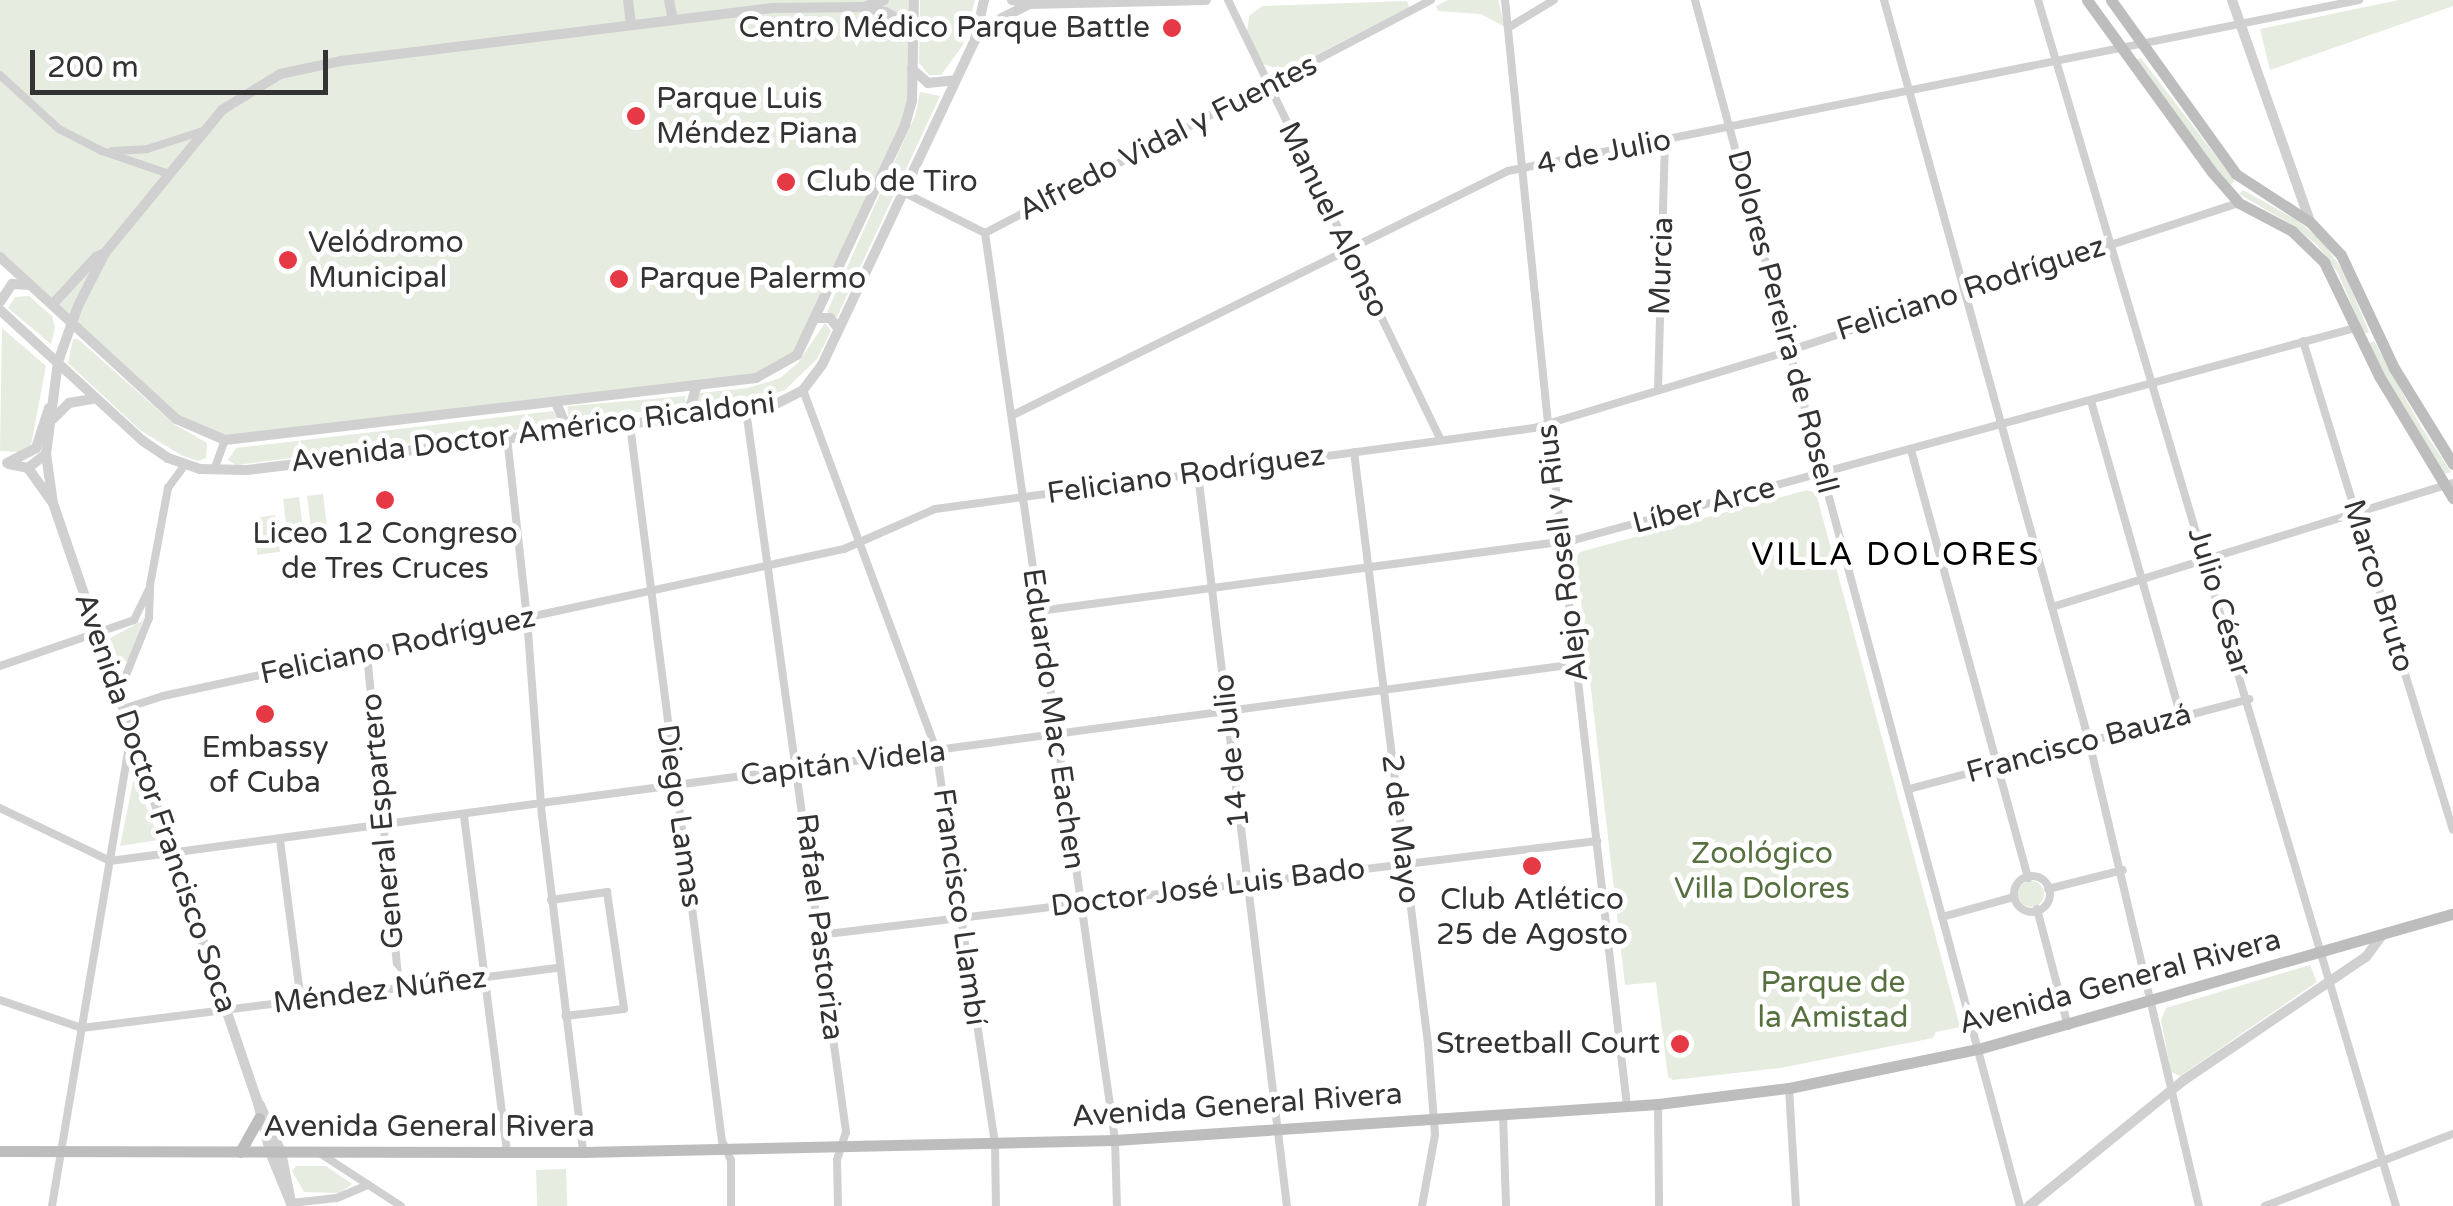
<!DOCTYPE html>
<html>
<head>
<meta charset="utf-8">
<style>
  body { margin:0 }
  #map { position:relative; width:2453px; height:1206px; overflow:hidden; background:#fff; font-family:"Varela Round",sans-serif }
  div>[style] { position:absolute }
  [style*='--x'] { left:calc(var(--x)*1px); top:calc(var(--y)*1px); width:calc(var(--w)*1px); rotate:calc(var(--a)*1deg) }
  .green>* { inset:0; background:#e6ecdf; transform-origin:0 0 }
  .round { border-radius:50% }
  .minor>* { height:8px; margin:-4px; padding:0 4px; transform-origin:4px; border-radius:4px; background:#d0d0d0 }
  .minor>.ring { margin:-4px; padding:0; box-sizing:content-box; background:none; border:8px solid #d0d0d0; border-radius:50% }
  .tertiary>* { height:10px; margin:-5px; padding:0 5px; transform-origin:5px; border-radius:5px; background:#d0d0d0 }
  .secondary>* { height:11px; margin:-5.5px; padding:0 5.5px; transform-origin:5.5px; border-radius:5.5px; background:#bdbdbd }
  .dots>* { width:28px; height:28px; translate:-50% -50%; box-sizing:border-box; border:5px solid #fff; border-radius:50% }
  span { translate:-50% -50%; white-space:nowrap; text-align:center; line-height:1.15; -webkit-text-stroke:10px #fff; paint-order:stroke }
  .poi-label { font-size:30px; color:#333 }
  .right { translate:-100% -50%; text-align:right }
  .left { translate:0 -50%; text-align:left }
  .street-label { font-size:30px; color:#333 }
  .park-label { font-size:30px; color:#56703f }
  .neighbourhood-label { font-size:32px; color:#000; letter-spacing:2.5px }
  .scale { position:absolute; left:30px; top:50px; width:298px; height:45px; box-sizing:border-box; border:5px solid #333; border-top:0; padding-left:12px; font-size:30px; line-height:35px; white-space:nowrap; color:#333; -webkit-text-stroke:8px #fff; paint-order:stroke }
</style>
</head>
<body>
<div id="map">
  <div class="green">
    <div style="clip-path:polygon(0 0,914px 0,912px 100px,805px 341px,775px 371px,225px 440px,188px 426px,0 257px)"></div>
    <div style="clip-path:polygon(920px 0,975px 0,963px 45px,941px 75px,929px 75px,919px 63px)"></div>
    <div style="clip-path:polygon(1448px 0,1498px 0,1505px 27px,1481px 14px,1438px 11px,1436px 6px)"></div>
    <div style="clip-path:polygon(2399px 0,2453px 0,2453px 6px,2270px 70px,2260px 29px)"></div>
    <div style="clip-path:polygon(1407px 1px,1409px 7px,1285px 71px,1263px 64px,1247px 32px,1249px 16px,1262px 6px)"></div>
    <div style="clip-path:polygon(2141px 58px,2235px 181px,2229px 186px,2136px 60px)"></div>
    <div style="clip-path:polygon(920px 92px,940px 96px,837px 317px,827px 312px,915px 116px)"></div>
    <div style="clip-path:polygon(2243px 190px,2298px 221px,2322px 241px,2344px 272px,2369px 332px,2364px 334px,2338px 273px,2318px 246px,2294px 226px,2239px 194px)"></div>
    <div style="clip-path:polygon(29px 296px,52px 316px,55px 327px,51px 344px,8px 308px,15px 297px)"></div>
    <div style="clip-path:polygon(825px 323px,831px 331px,817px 359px,785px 390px,754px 400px,698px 405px,696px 397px,700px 393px,748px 388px,780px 378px,798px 363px)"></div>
    <div style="clip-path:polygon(2px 328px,46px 366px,31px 445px,19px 452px,0 451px)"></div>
    <div style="clip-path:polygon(73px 339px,78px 339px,174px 424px,207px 443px,206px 458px,198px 461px,181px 455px,140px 430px,68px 363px)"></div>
    <div style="clip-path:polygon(2374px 341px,2420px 425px,2451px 472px,2444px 474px,2430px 456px,2367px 344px)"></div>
    <div style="left:685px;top:396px;width:12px;height:118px;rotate:85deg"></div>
    <div style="clip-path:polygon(553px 411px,558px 419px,554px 425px,236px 465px,228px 460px,236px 448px)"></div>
    <div style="clip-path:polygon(1807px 490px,1816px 493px,1960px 1027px,1936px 1032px,1933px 1038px,1780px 1068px,1673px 1080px,1668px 1077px,1656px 982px,1625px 985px,1576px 558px,1580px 552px)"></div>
    <div style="left:323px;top:494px;width:35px;height:16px;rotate:83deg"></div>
    <div style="left:299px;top:497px;width:35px;height:16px;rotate:83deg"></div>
    <div style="left:275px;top:515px;width:37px;height:23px;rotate:82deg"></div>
    <div style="clip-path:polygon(148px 606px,129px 661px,119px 662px,110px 638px,142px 621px)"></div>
    <div style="clip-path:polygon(136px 779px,159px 840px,120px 846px,133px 782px)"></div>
    <div class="round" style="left:2018px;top:881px;width:26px;height:26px"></div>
    <div style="clip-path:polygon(2310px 965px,2317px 982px,2180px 1076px,2171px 1072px,2161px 1020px,2166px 1008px)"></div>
    <div style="clip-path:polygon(296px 1166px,326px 1166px,352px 1184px,340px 1193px,304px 1192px,292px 1171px)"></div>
    <div style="left:566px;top:1169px;width:37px;height:30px;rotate:88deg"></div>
  </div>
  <div class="minor">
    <div style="--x:1228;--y:0;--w:488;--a:64.2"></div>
    <div style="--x:1505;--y:0;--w:423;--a:84.2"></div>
    <div style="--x:1548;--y:421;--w:690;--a:83.42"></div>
    <div style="--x:1695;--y:0;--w:1249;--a:74.92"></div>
    <div style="--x:1884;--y:0;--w:769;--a:74.54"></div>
    <div style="--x:2089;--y:741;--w:478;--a:76.7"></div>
    <div style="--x:2038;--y:0;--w:1258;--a:73.47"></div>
    <div style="--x:1511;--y:26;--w:50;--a:-31.2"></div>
    <div style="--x:0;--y:75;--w:80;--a:42.5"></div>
    <div style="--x:59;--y:129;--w:48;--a:27.1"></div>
    <div style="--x:102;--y:151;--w:71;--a:18.9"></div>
    <div style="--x:112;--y:151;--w:35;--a:-3"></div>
    <div style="--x:147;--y:149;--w:59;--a:-17.8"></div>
    <div style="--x:903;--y:192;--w:92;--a:26.6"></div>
    <div style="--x:985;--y:233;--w:916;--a:81.84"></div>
    <div style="--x:1115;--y:1140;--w:66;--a:88.3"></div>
    <div style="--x:985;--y:233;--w:503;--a:-27.58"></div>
    <div style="--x:2303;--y:341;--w:511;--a:72.95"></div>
    <div style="--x:803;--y:390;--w:383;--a:69.7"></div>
    <div style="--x:936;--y:749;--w:399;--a:81.5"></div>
    <div style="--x:995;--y:1144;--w:62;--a:89.1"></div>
    <div style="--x:1658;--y:390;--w:249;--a:-88.4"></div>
    <div style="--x:2091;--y:401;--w:329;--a:74.1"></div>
    <div style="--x:746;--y:410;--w:729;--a:82.11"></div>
    <div style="--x:846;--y:1132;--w:29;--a:108"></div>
    <div style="--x:837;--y:1160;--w:46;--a:88.8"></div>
    <div style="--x:1013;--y:415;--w:552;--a:-26.24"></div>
    <div style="--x:1508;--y:171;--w:868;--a:-11.36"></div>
    <div style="--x:630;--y:425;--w:722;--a:82.68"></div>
    <div style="--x:722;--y:1141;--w:21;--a:65"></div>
    <div style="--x:731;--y:1160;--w:46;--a:90"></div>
    <div style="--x:507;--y:437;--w:182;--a:83.7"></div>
    <div style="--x:527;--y:618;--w:199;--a:85.7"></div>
    <div style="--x:542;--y:816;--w:338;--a:83"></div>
    <div style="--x:1911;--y:450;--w:444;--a:74.7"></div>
    <div style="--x:1354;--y:452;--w:597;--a:82.87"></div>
    <div style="--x:1428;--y:1044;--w:91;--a:85.6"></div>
    <div style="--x:1435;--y:1135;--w:72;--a:100.4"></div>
    <div style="--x:214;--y:470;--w:32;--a:-70"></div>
    <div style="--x:1198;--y:474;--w:737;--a:83.07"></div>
    <div style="--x:2052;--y:607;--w:420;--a:-17.2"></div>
    <div style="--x:1039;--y:611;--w:540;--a:-7.56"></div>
    <div style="--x:1574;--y:540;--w:809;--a:-15.19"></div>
    <div style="--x:367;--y:654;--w:337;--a:84.5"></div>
    <div style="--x:0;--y:666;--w:142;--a:-18.9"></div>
    <div style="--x:134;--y:620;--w:34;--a:-64"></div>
    <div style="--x:118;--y:695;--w:83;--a:-68.1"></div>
    <div style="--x:149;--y:618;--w:33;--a:-88"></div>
    <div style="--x:150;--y:585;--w:99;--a:-79.5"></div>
    <div style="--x:168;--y:488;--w:27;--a:-54"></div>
    <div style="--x:123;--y:709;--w:42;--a:-18"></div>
    <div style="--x:163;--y:696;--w:697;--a:-12.18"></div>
    <div style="--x:844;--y:549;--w:99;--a:-23.7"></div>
    <div style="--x:935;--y:509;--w:604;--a:-7.7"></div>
    <div style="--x:1534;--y:428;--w:256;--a:-16.8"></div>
    <div style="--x:1779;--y:354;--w:484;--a:-18.2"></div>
    <div style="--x:1909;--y:789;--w:352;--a:-14.8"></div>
    <div style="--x:0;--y:808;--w:122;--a:25.7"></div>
    <div style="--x:110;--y:861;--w:1479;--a:-7.65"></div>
    <div style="--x:464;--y:816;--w:340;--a:82.7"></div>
    <div style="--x:280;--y:840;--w:162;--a:82.6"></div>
    <div class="ring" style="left:2014px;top:876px;width:28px;height:28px"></div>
    <div style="--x:2048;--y:889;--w:77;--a:-14.2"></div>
    <div style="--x:551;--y:900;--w:57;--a:-8.1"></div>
    <div style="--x:607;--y:892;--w:118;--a:81.7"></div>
    <div style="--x:624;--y:1009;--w:59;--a:173.2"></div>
    <div style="--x:2037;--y:909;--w:121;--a:75.2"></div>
    <div style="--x:1942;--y:917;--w:75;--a:-15.5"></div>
    <div style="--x:819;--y:935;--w:784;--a:-6.89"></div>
    <div style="--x:0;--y:1000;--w:87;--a:18.9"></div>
    <div style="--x:82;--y:1028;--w:482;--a:-7.2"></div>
    <div style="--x:1789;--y:1088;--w:118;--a:86.6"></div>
    <div style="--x:1658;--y:1104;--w:102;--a:89.4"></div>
    <div style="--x:1503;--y:1114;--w:92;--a:88.1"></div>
    <div style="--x:321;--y:1154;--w:95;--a:33"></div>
    <div style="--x:291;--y:1203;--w:46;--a:-6.2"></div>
    <div style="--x:337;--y:1198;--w:34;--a:-23"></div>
    <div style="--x:52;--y:1206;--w:481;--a:-80.5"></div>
    <div style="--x:2265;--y:1206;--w:201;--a:-21"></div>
  </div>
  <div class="tertiary">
    <div style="--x:628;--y:0;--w:25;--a:83"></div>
    <div style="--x:669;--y:0;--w:20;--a:79"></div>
    <div style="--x:1012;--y:0;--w:17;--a:13"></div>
    <div style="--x:1029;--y:4;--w:177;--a:-1.3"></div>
    <div style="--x:2232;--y:0;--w:235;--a:70.6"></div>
    <div style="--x:864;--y:7;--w:21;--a:-19"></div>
    <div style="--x:976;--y:39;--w:33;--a:-39"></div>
    <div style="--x:1002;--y:18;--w:29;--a:-27"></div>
    <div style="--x:912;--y:69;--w:21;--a:41"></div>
    <div style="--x:928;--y:83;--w:27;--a:-6"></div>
    <div style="--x:105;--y:253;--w:59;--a:117"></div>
    <div style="--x:78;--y:306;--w:59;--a:109.7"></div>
    <div style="--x:58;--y:362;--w:93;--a:97.4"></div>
    <div style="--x:46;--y:454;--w:49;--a:81.9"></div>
    <div style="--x:53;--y:503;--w:634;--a:71.14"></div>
    <div style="--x:258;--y:1103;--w:50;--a:76.2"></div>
    <div style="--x:270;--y:1152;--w:58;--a:67.8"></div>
    <div style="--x:0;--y:257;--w:239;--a:42.6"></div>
    <div style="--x:176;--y:419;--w:53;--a:23.2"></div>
    <div style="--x:225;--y:440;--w:535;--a:-6.66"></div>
    <div style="--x:756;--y:378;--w:47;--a:-29.3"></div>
    <div style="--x:797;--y:355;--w:254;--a:-64.8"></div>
    <div style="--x:905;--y:125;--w:26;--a:-74"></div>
    <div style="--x:912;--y:100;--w:100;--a:-88.9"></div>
    <div style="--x:0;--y:302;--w:22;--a:-56"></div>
    <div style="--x:12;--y:284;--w:18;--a:3"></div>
    <div style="--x:53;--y:304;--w:64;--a:-47.5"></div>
    <div style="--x:96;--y:257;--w:10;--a:-24"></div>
    <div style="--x:105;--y:253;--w:185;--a:-50.7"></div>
    <div style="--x:222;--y:110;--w:68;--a:-31.8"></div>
    <div style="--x:280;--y:74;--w:62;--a:-12"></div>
    <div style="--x:341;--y:61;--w:433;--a:-7"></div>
    <div style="--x:771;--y:8;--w:92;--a:-0.6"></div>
    <div style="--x:863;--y:7;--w:23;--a:13"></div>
    <div style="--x:885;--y:12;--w:13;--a:27"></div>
    <div style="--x:897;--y:18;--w:22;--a:58"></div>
    <div style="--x:0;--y:310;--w:194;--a:42.5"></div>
    <div style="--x:143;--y:441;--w:30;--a:34"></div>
    <div style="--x:168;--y:458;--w:34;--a:19"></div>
    <div style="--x:200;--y:469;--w:47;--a:1.2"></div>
    <div style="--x:247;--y:470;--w:527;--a:-6.87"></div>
    <div style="--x:770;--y:407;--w:37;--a:-27"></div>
    <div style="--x:803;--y:390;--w:31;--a:-53"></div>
    <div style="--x:822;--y:365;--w:359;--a:-64.8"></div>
    <div style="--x:975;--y:40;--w:41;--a:-77.3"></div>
    <div style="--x:816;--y:318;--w:14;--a:0"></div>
    <div style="--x:830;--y:318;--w:14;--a:51"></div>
    <div style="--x:696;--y:388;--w:17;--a:107"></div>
    <div style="--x:691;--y:404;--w:14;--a:56"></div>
    <div style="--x:556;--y:403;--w:20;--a:66"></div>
    <div style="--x:564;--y:421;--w:13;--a:119"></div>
    <div style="--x:53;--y:419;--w:23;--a:-45"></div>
    <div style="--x:69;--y:403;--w:27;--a:-10"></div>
    <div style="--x:7;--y:463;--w:33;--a:-27"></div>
    <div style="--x:36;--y:448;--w:42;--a:-72"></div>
    <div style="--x:9;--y:464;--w:19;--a:12"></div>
    <div style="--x:28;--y:468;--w:23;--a:-38"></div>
    <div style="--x:28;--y:468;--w:43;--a:54.5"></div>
    <div style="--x:260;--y:1105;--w:51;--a:65.9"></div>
    <div style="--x:281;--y:1152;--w:51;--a:78.7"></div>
    <div style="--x:2029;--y:1206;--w:200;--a:-39.1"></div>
    <div style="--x:2184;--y:1080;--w:220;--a:-34.1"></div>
    <div style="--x:2366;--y:957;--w:26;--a:-54"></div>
  </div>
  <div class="secondary">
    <div style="--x:2087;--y:0;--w:213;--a:54"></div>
    <div style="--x:2212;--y:172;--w:41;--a:48.9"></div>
    <div style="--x:2239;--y:203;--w:60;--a:27.8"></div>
    <div style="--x:2292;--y:231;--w:45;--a:44.1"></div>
    <div style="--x:2324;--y:262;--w:127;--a:64.2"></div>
    <div style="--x:2379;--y:376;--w:143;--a:58.8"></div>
    <div style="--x:2111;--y:0;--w:214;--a:54.3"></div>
    <div style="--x:2236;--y:174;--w:88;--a:33"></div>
    <div style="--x:2310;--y:222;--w:45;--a:46.8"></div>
    <div style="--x:2341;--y:255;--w:125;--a:64.9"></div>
    <div style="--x:2394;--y:368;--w:113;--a:58.4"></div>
    <div style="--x:0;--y:1151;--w:583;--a:0.1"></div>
    <div style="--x:583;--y:1152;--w:532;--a:-1.29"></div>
    <div style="--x:1115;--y:1140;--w:544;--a:-3.79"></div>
    <div style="--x:1658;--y:1104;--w:132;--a:-7"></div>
    <div style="--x:1789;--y:1088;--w:193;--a:-11.7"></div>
    <div style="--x:1978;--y:1049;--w:494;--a:-15.9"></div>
    <div style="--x:240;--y:1152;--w:39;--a:-61"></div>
  </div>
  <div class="dots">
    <div style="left:1172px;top:28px;background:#e63946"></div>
    <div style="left:636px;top:116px;background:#e63946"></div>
    <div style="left:786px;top:182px;background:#e63946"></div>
    <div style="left:288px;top:260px;background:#e63946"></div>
    <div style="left:619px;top:279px;background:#e63946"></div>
    <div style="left:385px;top:500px;background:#e63946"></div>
    <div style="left:265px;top:714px;background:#e63946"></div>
    <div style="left:1532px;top:866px;background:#e63946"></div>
    <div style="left:1680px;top:1044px;background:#e63946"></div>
  </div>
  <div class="poi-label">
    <span class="right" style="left:1150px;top:28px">Centro Médico Parque Battle</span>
    <span class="left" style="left:656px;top:116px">Parque Luis<br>Méndez Piana</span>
    <span class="left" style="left:806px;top:182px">Club de Tiro</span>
    <span class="left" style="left:308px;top:260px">Velódromo<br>Municipal</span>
    <span class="left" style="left:639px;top:279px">Parque Palermo</span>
    <span style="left:385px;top:551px">Liceo 12 Congreso<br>de Tres Cruces</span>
    <span style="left:265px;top:765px">Embassy<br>of Cuba</span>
    <span style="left:1532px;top:917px">Club Atlético<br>25 de Agosto</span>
    <span class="right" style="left:1660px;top:1044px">Streetball Court</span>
  </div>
  <div class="street-label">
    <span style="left:1168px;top:138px;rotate:-27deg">Alfredo Vidal y Fuentes</span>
    <span style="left:1604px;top:153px;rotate:-11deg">4 de Julio</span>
    <span style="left:1333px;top:220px;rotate:64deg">Manuel Alonso</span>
    <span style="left:1662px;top:266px;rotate:-88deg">Murcia</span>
    <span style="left:1971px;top:289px;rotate:-18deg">Feliciano Rodríguez</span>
    <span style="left:1782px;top:322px;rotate:75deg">Dolores Pereira de Rosell</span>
    <span style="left:533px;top:433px;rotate:-7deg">Avenida Doctor Américo Ricaldoni</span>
    <span style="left:1186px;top:475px;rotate:-8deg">Feliciano Rodríguez</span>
    <span style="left:1704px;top:506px;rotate:-15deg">Líber Arce</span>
    <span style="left:1563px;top:553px;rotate:-97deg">Alejo Rosell y Rius</span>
    <span style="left:2378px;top:586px;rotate:73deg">Marco Bruto</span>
    <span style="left:2219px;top:602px;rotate:73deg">Julio César</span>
    <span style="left:398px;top:646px;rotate:-12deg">Feliciano Rodríguez</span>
    <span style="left:1053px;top:719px;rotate:82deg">Eduardo Mac Eachen</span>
    <span style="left:2079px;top:744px;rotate:-15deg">Francisco Bauzá</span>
    <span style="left:1232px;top:751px;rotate:-96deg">14 de Julio</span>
    <span style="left:843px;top:764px;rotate:-7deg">Capitán Videla</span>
    <span style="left:155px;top:803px;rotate:71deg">Avenida Doctor Francisco Soca</span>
    <span style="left:679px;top:816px;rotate:82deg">Diego Lamas</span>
    <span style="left:383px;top:821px;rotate:-95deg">General Espartero</span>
    <span style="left:1400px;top:829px;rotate:83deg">2 de Mayo</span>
    <span style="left:1208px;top:888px;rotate:-7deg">Doctor José Luis Bado</span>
    <span style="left:959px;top:907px;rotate:82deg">Francisco Llambí</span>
    <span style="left:819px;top:927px;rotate:83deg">Rafael Pastoriza</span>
    <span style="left:2120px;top:982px;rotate:-15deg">Avenida General Rivera</span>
    <span style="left:380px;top:991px;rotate:-7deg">Méndez Núñez</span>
    <span style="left:1237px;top:1106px;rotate:-4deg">Avenida General Rivera</span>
    <span style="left:429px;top:1127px">Avenida General Rivera</span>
  </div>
  <div class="park-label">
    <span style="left:1762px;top:871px">Zoológico<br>Villa Dolores</span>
    <span style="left:1833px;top:1000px">Parque de<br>la Amistad</span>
  </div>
  <div class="neighbourhood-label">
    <span style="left:1896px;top:555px">VILLA DOLORES</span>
  </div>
  <div class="scale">200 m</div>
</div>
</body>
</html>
